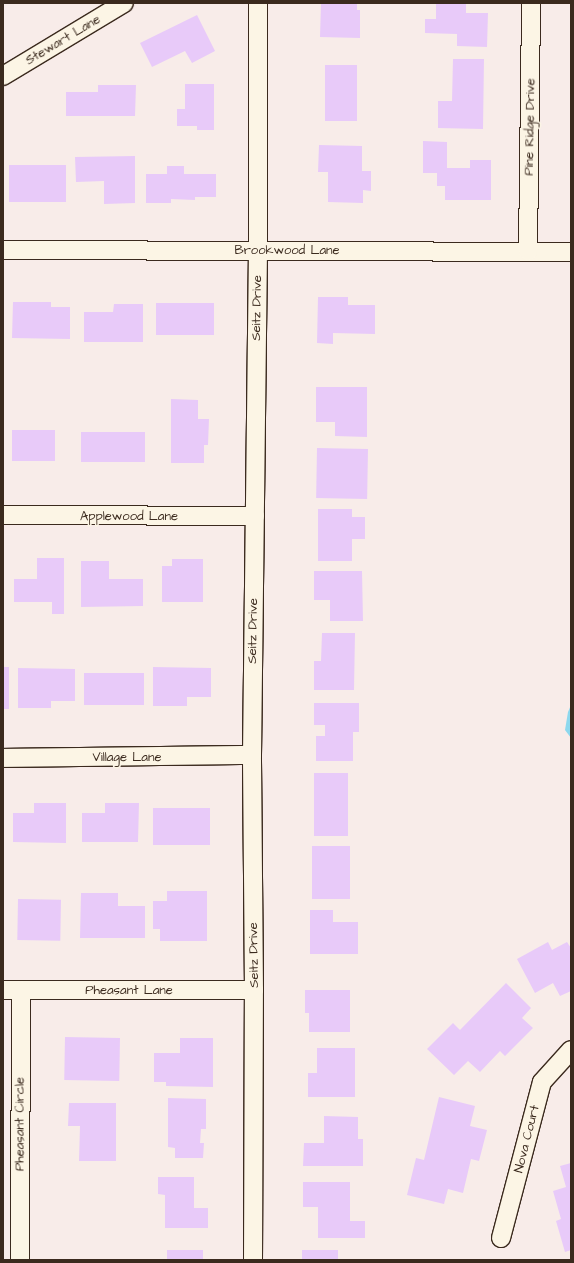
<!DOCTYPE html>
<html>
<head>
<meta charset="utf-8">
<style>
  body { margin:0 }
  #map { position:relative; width:574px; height:1263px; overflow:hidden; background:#f8ece9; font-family:"Architects Daughter",sans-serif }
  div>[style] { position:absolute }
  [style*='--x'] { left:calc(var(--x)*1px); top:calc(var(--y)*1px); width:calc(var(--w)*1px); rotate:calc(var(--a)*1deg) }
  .water>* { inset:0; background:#8dd8ee }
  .building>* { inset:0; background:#e8caf9; transform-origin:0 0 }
  .roads { filter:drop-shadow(1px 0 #3b2a1e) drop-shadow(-1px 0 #3b2a1e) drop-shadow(0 1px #3b2a1e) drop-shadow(0 -1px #3b2a1e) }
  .street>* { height:18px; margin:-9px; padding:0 9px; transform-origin:9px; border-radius:9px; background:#fcf5e5 }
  span { translate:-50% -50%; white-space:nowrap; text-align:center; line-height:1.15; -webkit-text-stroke:3px #fcf5e5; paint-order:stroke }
  .street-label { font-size:13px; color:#3b2a1e }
  .frame { position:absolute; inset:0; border:4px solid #3b2a1e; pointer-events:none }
</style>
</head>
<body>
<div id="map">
  <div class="water">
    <div style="clip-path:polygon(571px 705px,571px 738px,565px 730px,568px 712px)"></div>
  </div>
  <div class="building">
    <div style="clip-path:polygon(321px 3px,357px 3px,357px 10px,360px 10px,360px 38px,320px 37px)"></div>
    <div style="clip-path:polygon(436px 3px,466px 3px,466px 13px,488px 13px,487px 47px,457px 46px,457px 34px,425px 33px,425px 19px,436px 19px)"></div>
    <div style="clip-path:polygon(197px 15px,215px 51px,192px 63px,185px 51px,152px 67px,140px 43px)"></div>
    <div style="clip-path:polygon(453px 59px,484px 59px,483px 129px,438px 128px,438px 101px,452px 101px)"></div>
    <div style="left:325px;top:65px;width:32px;height:56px"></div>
    <div style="clip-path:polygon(185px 84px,214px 84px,214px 130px,197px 130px,197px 126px,177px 126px,177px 109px,185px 109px)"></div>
    <div style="clip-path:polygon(98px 85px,136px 85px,135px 116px,66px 116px,66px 92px,98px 92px)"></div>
    <div style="clip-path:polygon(423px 141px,447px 142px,447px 168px,470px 168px,470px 160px,491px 160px,491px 200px,445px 200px,445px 186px,437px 186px,437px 173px,423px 173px)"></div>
    <div style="clip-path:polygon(319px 145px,362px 146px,362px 171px,371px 171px,371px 191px,363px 190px,363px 203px,328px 202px,328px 172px,318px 172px)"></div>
    <div style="clip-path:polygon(135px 156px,135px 203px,104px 204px,104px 181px,76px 182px,75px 157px)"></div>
    <div style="left:66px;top:165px;width:37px;height:57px;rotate:90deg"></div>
    <div style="clip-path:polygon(167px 166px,184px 166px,184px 174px,216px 174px,216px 197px,195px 197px,195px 200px,171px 199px,171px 203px,146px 203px,146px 174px,167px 174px)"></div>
    <div style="clip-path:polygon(318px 297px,348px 297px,348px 305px,375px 305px,375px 334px,333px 333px,333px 344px,317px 343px)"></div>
    <div style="clip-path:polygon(13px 302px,51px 302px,51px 307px,70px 307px,70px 339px,12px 338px)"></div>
    <div style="left:156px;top:303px;width:58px;height:32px"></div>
    <div style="clip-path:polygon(114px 304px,143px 304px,143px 342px,84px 342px,84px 312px,113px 312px)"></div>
    <div style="clip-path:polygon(316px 387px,367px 387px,367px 437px,335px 436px,335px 422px,316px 422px)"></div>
    <div style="clip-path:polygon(171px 399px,198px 400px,198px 419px,209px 419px,208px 445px,204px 445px,204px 463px,171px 463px)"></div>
    <div style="left:12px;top:430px;width:43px;height:31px"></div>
    <div style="left:81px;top:432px;width:64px;height:30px"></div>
    <div style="left:317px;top:448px;width:51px;height:50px;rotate:1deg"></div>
    <div style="clip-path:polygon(318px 509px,352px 509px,352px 517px,365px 517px,365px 539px,352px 539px,352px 561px,318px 561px)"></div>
    <div style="clip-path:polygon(37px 558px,64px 558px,64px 614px,52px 614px,52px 602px,14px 602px,14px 579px,37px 579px)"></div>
    <div style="clip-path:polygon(172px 559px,203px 559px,203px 602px,162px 602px,162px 566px,172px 566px)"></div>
    <div style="clip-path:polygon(81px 561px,109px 561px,109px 579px,143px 579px,143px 606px,81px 607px)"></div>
    <div style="clip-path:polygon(314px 571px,362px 571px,363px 621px,330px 621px,330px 600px,314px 600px)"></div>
    <div style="clip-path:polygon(322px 633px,355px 633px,354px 690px,314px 690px,314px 661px,321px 661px)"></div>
    <div style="left:3px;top:667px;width:6px;height:42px"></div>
    <div style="clip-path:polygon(153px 667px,211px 668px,211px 697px,187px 697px,187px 706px,153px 706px)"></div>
    <div style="clip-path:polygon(18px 668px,75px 669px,75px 701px,51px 701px,51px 708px,18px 708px)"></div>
    <div style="left:84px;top:673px;width:60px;height:32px"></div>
    <div style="clip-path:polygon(314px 703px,359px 703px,359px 732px,353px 732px,353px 761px,316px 761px,316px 736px,325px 736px,325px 725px,314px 725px)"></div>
    <div style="left:314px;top:773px;width:34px;height:63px"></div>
    <div style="clip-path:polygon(34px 803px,66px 803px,66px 843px,13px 842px,13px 813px,34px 813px)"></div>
    <div style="clip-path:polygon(105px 803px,139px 803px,138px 842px,82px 842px,82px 813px,105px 813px)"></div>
    <div style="left:153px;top:808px;width:57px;height:37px"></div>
    <div style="left:312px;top:846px;width:38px;height:53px"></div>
    <div style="clip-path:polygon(167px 891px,207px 891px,207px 941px,160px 941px,160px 929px,153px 929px,153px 901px,167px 901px)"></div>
    <div style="clip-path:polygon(81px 893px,118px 893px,118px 906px,145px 906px,145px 938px,80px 938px)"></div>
    <div style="left:18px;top:899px;width:43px;height:41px;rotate:1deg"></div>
    <div style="clip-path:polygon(310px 910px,333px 910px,333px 922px,358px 922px,358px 954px,310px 954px)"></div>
    <div style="clip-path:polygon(548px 942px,552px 950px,567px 942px,571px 948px,571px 991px,560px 996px,553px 983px,535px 993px,517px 959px)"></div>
    <div style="clip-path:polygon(506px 983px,531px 1008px,522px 1018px,533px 1028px,505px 1056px,500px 1051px,480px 1072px,468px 1061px,454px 1075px,427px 1049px,453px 1023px,460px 1030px)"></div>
    <div style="clip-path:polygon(305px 990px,350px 990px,350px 1032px,309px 1032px,309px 1013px,305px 1013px)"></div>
    <div style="left:65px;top:1037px;width:55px;height:43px;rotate:1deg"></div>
    <div style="clip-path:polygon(180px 1038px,213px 1038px,213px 1087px,166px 1086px,166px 1082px,154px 1082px,154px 1053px,180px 1053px)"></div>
    <div style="clip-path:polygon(317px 1048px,355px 1048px,355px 1097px,308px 1097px,308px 1073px,317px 1073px)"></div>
    <div style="clip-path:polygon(439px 1097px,475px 1106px,470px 1126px,487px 1130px,479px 1161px,471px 1159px,463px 1193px,448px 1189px,444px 1204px,407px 1195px,416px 1158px,424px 1160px)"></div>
    <div style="clip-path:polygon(168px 1098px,206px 1099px,206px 1129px,201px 1129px,200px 1143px,204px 1143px,203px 1158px,175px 1158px,175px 1148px,168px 1147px)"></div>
    <div style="clip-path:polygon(69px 1103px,116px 1103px,116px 1161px,79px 1161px,80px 1126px,68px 1126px)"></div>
    <div style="clip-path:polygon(324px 1116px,358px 1117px,358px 1139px,363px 1139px,363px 1166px,303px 1166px,304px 1143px,324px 1143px)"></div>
    <div style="clip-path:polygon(571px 1163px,571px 1250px,565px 1252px,556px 1221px,561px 1219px,553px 1191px,566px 1187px,560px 1166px)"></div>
    <div style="clip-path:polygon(158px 1177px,194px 1177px,194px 1208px,208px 1208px,208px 1228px,165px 1228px,165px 1195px,158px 1194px)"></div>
    <div style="clip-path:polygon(303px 1182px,350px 1182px,350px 1221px,365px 1221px,365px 1238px,318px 1238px,318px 1207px,303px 1207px)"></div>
    <div style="left:167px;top:1250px;width:36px;height:10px"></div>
    <div style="left:302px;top:1250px;width:36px;height:10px"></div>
  </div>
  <div class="roads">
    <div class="street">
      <div style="--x:3;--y:76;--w:141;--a:-31.1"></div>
      <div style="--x:3;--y:250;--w:568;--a:0.2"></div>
      <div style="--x:528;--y:251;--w:248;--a:-89.3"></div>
      <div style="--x:3;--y:515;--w:252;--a:0.2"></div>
      <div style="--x:3;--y:758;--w:249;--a:-0.7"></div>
      <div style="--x:3;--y:990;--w:251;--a:0"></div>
      <div style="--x:501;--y:1238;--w:161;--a:-75.3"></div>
      <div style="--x:542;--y:1082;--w:43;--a:-47.8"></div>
      <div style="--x:20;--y:1259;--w:269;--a:-89.8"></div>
      <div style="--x:253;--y:1260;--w:270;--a:-89.8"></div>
      <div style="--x:254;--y:990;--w:235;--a:-90.5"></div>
      <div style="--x:252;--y:755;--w:505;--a:-89.32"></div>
      <div style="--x:258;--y:250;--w:247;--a:-90"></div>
    </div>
  </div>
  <div class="street-label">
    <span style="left:63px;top:40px;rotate:-31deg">Stewart Lane</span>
    <span style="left:530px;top:127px;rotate:-89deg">Pine Ridge Drive</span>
    <span style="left:287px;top:250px">Brookwood Lane</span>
    <span style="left:257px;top:308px;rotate:-89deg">Seitz Drive</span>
    <span style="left:129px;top:516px">Applewood Lane</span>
    <span style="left:253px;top:631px;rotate:-89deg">Seitz Drive</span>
    <span style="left:127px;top:757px">Village Lane</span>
    <span style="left:254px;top:955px;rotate:-91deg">Seitz Drive</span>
    <span style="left:129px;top:990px">Pheasant Lane</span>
    <span style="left:20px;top:1124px;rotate:-90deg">Pheasant Circle</span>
    <span style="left:527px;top:1139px;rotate:-76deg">Nova Court</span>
  </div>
  <div class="frame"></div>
</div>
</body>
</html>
